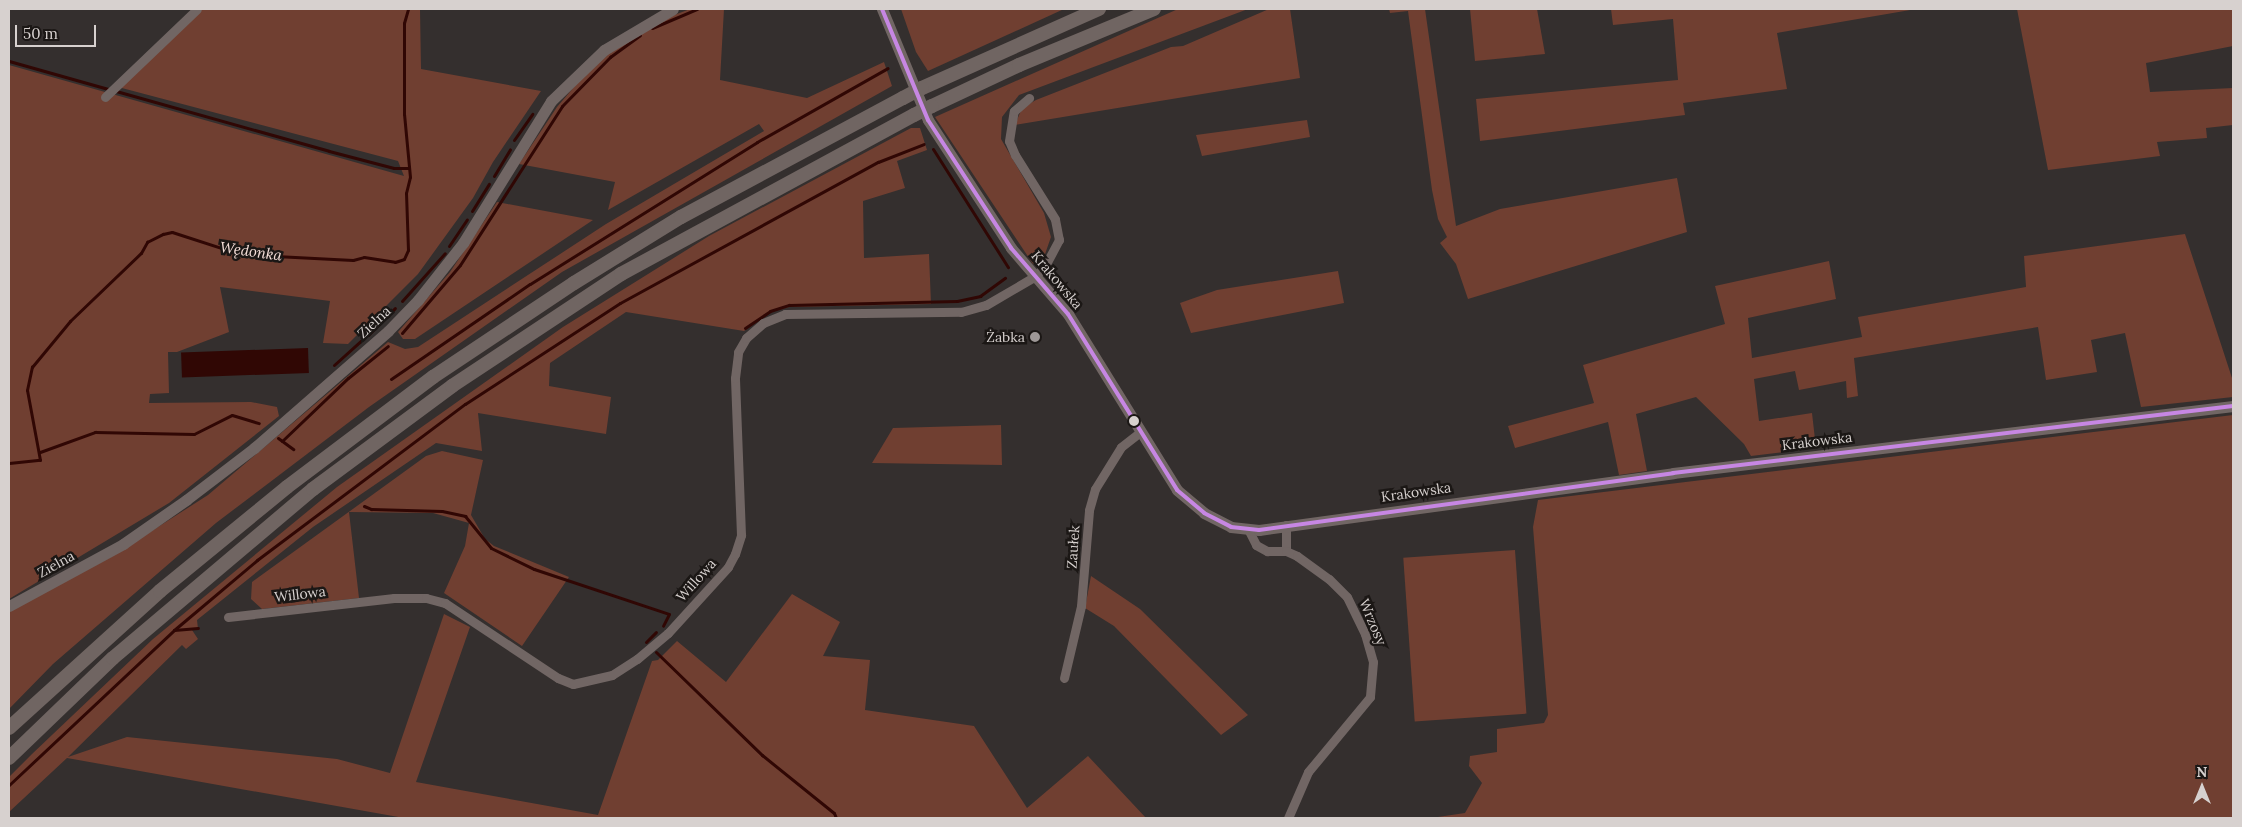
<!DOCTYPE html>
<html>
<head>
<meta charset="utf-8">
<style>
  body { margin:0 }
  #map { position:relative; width:2242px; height:827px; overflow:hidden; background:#342f2e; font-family:Lora,serif }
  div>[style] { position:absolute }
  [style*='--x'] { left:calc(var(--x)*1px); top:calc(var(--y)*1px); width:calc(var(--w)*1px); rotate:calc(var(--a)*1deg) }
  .green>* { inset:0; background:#703f31; transform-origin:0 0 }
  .water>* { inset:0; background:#300704; transform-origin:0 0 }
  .stream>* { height:3px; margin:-1.5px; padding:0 1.5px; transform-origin:1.5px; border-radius:1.5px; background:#300704 }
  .minor>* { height:9px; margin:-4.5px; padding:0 4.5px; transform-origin:4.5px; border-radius:4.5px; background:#716664 }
  .tertiary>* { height:11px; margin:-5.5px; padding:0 5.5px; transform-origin:5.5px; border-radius:5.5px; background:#716664 }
  .trunk>* { height:14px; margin:-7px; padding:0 7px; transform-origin:7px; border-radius:7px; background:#706562 }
  .trunk-bridge>* { height:14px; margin:-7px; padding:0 7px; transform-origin:7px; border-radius:7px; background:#706562 }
  .bus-1>* { height:4px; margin:-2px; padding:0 2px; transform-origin:2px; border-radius:2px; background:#c787e3 }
  .dots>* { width:14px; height:14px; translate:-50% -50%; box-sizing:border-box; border:2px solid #1b1715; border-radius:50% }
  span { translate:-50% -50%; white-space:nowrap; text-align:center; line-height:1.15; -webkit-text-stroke:5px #1b1715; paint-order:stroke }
  .street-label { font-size:14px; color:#d7d1cf }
  .poi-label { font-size:14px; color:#d7d1cf }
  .right { translate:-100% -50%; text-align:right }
  .water-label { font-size:15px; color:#f4ded8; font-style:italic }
  .frame { position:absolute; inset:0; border:10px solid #d7d1cf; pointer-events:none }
  .north { position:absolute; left:2177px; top:762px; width:50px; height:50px; -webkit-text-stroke:4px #1b1715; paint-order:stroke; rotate:0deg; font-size:14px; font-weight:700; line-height:20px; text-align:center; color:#d7d1cf }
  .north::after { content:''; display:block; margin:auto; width:18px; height:22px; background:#d7d1cf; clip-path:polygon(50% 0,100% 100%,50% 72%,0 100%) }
  .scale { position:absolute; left:15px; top:25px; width:81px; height:22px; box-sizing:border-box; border:2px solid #d7d1cf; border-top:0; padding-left:6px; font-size:15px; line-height:18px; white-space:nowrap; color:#d7d1cf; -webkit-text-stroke:4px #1b1715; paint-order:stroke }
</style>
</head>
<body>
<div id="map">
  <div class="green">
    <div style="clip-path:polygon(202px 9px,420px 9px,421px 69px,541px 91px,493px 162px,473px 198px,418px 274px,348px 344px,323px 343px,330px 301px,220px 287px,229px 332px,177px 352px,168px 352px,169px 393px,150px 394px,149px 403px,251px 402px,277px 407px,279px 416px,169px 503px,9px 599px,9px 65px,404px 176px,398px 161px,118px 87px)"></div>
    <div style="clip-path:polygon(690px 9px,724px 9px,720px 80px,807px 98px,884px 62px,892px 86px,562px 272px,369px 407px,216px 523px,53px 664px,9px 709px,9px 611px,111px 557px,208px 495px,388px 342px,405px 349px,418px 347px,606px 224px,764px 131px,759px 124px,608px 210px,615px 182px,519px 164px,557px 107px,586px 73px,620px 43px,656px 22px)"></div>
    <div style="clip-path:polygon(901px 9px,1064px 9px,928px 71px,916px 52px)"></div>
    <div style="clip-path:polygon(1178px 9px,1248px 9px,1019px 95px,1002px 117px,1001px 139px,1044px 213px,1051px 237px,1044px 257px,1033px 264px,935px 117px)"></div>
    <div style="clip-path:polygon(1269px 9px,1290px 9px,1300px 78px,1015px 125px,1022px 108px,1036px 100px,1171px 47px,1183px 46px)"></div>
    <div style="clip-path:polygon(1389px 9px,1425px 9px,1456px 226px,1500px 209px,1677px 178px,1687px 232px,1468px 299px,1456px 264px,1440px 243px,1447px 237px,1438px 219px,1432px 190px,1408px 11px,1390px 13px)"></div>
    <div style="clip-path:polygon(1470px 9px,1537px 9px,1545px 54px,1475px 61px)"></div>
    <div style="clip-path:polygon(1611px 9px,1916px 9px,1777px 33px,1787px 89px,1683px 103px,1685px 115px,1480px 141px,1476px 99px,1678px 80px,1673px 19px,1613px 25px)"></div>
    <div style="clip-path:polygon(2017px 9px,2233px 9px,2233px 46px,2146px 63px,2150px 92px,2233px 88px,2233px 125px,2206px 128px,2207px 138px,2157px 142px,2160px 156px,2048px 170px)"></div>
    <div style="clip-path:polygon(1307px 120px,1310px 137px,1202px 156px,1196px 135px)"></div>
    <div style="clip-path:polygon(911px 128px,920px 128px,927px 150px,897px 161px,905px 188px,863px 201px,864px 258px,929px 254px,931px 304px,789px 307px,769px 312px,744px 331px,626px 312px,550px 363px,549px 386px,611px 397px,606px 434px,478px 413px,482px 451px,436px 443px,313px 527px,197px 620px,198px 629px,192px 630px,198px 639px,186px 649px,182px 645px,68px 757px,127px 737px,337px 759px,390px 773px,444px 614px,470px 627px,416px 782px,598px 815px,652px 661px,658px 660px,677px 641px,726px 682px,792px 594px,840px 622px,823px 656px,870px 660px,865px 710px,974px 726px,1027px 808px,1088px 756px,1146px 818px,404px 818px,67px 758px,9px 812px,9px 777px,32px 754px,153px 639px,337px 487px,563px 327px,709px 236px)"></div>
    <div style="clip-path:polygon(497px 202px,593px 220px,415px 339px,403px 339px,398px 332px,450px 272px)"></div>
    <div style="clip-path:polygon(2185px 234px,2233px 381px,2233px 397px,2141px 407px,2125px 333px,2091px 340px,2097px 372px,2046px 380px,2038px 327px,1854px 358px,1858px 396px,1847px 398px,1846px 381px,1799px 390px,1795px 371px,1754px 379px,1759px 421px,1812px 413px,1816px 448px,1751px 456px,1744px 444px,1696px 397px,1636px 414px,1647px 471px,1619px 475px,1608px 422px,1515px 448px,1508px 426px,1594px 403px,1583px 365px,1725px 324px,1715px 286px,1829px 261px,1836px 299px,1748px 318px,1752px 358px,1862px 337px,1858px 317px,2026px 287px,2024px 256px)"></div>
    <div style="clip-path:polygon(1338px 271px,1344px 303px,1191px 333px,1180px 303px,1217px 290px)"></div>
    <div style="clip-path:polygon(2233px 415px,2233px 818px,1431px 818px,1465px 813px,1482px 783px,1469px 766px,1470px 756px,1497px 752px,1497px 729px,1544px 723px,1548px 715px,1533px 527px,1538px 500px)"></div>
    <div style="clip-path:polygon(1001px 425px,1002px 465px,872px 463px,893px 428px)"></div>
    <div style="clip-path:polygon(442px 451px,483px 460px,471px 515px,485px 539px,494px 546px,569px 577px,522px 646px,444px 593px,465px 546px,469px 523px,433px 513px,349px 512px,359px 598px,262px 609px,251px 599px,252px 582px,426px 456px)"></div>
    <div style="left:1515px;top:550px;width:164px;height:112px;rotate:86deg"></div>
    <div style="clip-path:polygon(1091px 576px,1140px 609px,1248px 715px,1221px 735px,1114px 626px,1085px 608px)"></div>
  </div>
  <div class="water">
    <div style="left:308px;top:348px;width:25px;height:127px;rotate:88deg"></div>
  </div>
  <div class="stream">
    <div style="--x:652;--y:28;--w:49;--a:-22.9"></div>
    <div style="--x:9;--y:61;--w:103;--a:15.8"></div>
    <div style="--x:116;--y:91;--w:221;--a:15.7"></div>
    <div style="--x:329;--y:151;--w:67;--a:14.7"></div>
    <div style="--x:394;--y:168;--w:15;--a:0"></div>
    <div style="--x:514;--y:140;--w:32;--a:-55"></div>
    <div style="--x:933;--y:149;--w:140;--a:57.6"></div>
    <div style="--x:494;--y:176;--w:31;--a:-59"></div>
    <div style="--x:472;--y:211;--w:32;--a:-58"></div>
    <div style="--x:449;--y:246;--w:32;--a:-56"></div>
    <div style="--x:402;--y:301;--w:64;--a:-48.1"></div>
    <div style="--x:745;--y:328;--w:30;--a:-34"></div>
    <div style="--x:770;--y:311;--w:20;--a:-18"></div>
    <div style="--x:789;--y:305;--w:168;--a:-1.4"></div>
    <div style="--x:957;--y:301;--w:24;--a:-12"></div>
    <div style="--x:980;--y:296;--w:31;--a:-36"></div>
    <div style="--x:402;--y:333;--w:89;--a:-49.5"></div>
    <div style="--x:460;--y:265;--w:189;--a:-57.3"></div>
    <div style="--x:562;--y:106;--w:69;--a:-45.6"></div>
    <div style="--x:610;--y:57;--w:37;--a:-36"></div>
    <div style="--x:368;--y:335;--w:38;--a:-45"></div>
    <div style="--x:334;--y:365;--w:36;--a:-42"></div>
    <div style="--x:391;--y:379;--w:168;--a:-34.4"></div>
    <div style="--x:530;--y:284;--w:268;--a:-32"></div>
    <div style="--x:757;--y:142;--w:150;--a:-29.5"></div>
    <div style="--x:278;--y:438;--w:19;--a:36"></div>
    <div style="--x:282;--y:441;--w:91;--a:-43.7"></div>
    <div style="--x:348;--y:378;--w:51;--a:-38.7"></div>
    <div style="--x:40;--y:452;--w:59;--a:-20"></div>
    <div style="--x:95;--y:432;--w:99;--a:1.2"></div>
    <div style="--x:194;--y:434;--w:42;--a:-26.6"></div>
    <div style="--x:232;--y:415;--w:28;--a:17"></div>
    <div style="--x:9;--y:463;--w:31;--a:-6"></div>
    <div style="--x:40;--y:460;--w:71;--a:-100.5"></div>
    <div style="--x:27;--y:390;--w:24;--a:-78"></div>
    <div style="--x:32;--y:367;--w:60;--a:-50.4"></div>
    <div style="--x:70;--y:321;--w:98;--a:-43.8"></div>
    <div style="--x:141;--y:253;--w:13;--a:-61"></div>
    <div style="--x:147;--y:242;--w:18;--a:-27"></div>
    <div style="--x:163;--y:234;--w:9;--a:-13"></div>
    <div style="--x:172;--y:232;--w:62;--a:17.9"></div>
    <div style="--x:231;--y:251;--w:25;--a:9"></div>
    <div style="--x:256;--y:255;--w:97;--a:3"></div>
    <div style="--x:353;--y:260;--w:11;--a:-15"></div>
    <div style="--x:364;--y:257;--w:31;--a:9"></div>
    <div style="--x:395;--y:262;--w:9;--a:-18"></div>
    <div style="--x:404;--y:259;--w:10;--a:-66"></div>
    <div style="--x:408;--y:250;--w:57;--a:-92"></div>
    <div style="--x:406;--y:193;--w:16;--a:-76"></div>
    <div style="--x:410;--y:177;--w:63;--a:-95.4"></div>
    <div style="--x:404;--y:114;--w:91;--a:-90"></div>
    <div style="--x:404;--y:23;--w:15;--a:-74"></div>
    <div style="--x:364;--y:506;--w:8;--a:23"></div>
    <div style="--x:371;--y:509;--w:71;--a:1.6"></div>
    <div style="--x:442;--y:511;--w:24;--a:12"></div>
    <div style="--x:465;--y:516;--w:41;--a:50.9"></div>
    <div style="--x:491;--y:548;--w:48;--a:26"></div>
    <div style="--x:534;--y:569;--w:142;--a:18.4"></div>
    <div style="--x:669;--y:614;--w:13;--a:117"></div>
    <div style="--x:174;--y:630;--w:24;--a:-5"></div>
    <div style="--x:646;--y:642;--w:14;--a:-45"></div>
    <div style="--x:656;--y:652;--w:148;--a:44.2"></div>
    <div style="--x:762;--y:755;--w:92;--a:38.9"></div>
    <div style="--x:834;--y:813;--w:5;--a:68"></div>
    <div style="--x:9;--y:785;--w:226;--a:-43.2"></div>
    <div style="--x:174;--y:630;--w:109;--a:-40.1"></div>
    <div style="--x:257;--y:560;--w:260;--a:-36.9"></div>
    <div style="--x:465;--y:404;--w:185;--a:-33.1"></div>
    <div style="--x:620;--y:303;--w:294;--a:-28.7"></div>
    <div style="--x:878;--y:162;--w:49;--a:-21.4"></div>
  </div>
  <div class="minor">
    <div style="--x:105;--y:97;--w:127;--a:-43.7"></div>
    <div style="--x:1286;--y:525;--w:26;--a:90"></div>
    <div style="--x:1248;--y:529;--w:18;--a:63"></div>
    <div style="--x:1256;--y:545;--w:13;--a:29"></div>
    <div style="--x:1267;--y:551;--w:19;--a:0"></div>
    <div style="--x:1286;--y:551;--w:12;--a:24"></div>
    <div style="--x:1297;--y:556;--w:39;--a:36"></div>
    <div style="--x:1329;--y:579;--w:25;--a:45"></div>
    <div style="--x:1347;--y:597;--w:41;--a:64.1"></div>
    <div style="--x:1365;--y:634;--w:29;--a:74"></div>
    <div style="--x:1373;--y:662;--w:35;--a:95"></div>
    <div style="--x:1370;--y:697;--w:97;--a:129.6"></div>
    <div style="--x:1308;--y:772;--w:50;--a:113.5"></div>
    <div style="--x:228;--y:617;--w:167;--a:-6.5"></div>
    <div style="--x:394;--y:598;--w:32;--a:0"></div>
    <div style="--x:426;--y:598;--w:20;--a:15"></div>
    <div style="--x:445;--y:603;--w:136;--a:33.6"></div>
    <div style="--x:558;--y:678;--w:16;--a:22"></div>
    <div style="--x:573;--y:684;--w:40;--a:-13"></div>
    <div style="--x:612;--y:675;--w:30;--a:-33"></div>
    <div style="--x:637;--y:659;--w:40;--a:-40"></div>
    <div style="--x:668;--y:633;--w:89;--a:-47.7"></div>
    <div style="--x:728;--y:567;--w:15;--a:-62"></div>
    <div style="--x:735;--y:554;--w:20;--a:-72"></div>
    <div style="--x:741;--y:535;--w:157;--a:-92.2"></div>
    <div style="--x:735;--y:378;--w:26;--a:-83"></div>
    <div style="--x:738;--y:352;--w:16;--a:-60"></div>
    <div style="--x:746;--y:338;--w:23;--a:-41"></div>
    <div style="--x:763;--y:323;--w:24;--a:-22"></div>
    <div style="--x:785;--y:314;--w:176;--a:-0.7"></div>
    <div style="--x:961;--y:312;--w:26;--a:-16"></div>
    <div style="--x:986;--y:305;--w:56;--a:-30.3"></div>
    <div style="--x:1034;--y:277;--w:16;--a:-45"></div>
    <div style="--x:1045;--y:266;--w:30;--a:-62"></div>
    <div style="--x:1059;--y:240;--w:21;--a:-101"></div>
    <div style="--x:1055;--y:219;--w:75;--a:-122"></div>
    <div style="--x:1015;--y:155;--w:15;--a:-113"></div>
    <div style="--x:1009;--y:141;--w:30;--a:-81"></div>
    <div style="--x:1014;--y:111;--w:20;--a:-41"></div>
    <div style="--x:1064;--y:678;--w:74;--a:-76.7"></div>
    <div style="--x:1081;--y:606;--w:96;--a:-85.2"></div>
    <div style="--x:1089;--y:510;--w:22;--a:-74"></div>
    <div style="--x:1095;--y:489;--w:49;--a:-58.2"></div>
    <div style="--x:1121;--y:447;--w:24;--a:-38"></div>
  </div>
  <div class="tertiary">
    <div style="--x:882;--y:9;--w:120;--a:67.5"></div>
    <div style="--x:928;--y:120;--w:153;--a:57"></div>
    <div style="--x:1011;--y:248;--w:87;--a:49.2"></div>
    <div style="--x:1068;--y:314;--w:207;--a:58.2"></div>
    <div style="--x:1177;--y:490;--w:35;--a:40"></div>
    <div style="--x:1204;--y:513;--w:30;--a:27"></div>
    <div style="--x:1231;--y:527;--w:28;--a:6"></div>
    <div style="--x:1259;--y:530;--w:418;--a:-7.8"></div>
    <div style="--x:1673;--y:473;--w:564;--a:-6.82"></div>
    <div style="--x:9;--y:606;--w:130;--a:-28.5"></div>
    <div style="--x:123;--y:544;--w:77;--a:-34.9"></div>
    <div style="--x:186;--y:500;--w:86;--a:-37.4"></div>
    <div style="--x:254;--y:448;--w:178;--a:-41.1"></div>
    <div style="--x:388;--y:331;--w:43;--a:-45.9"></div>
    <div style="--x:418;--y:300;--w:73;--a:-51.7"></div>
    <div style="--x:463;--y:243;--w:167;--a:-58.2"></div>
    <div style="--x:551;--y:101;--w:74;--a:-43.9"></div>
    <div style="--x:604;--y:50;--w:80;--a:-30.7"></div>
  </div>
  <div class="trunk">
    <div style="--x:922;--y:88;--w:194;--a:-24.1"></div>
    <div style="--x:932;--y:106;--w:96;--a:-25.2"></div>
    <div style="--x:1019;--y:65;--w:146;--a:-22.5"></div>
    <div style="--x:9;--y:728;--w:204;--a:-42.2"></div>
    <div style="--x:160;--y:591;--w:164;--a:-39.3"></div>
    <div style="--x:287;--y:487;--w:183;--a:-37"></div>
    <div style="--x:433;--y:377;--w:169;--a:-33.7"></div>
    <div style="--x:574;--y:283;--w:126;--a:-31.7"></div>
    <div style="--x:681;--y:217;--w:252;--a:-28.2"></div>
    <div style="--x:9;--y:758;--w:144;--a:-43.9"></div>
    <div style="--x:113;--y:658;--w:262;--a:-40.2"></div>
    <div style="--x:313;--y:489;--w:173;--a:-36.5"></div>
    <div style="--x:452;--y:386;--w:203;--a:-33.5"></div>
    <div style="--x:621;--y:274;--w:333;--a:-28.5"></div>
  </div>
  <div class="trunk-bridge">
    <div style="--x:903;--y:98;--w:21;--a:-28"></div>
    <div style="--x:914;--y:115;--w:20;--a:-27"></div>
  </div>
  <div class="bus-1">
    <div style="--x:882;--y:9;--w:120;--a:67.5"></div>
    <div style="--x:928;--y:120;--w:153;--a:57"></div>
    <div style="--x:1011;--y:248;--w:87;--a:49.2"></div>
    <div style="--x:1068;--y:314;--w:207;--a:58.2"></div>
    <div style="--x:1177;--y:490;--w:35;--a:40"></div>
    <div style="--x:1204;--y:513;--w:30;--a:27"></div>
    <div style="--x:1231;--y:527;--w:28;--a:6"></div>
    <div style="--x:1259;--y:530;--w:418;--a:-7.8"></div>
    <div style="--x:1673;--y:473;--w:564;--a:-6.82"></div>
  </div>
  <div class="dots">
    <div style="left:1035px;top:337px;background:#9e9897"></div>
    <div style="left:1134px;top:421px;background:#d7d1cf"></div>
  </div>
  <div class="street-label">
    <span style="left:1057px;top:280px;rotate:50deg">Krakowska</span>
    <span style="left:374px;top:322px;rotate:-43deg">Zielna</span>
    <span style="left:1817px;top:441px;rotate:-7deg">Krakowska</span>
    <span style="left:1416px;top:492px;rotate:-8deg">Krakowska</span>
    <span style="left:1073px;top:547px;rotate:-86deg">Zaułek</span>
    <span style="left:56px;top:564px;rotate:-29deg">Zielna</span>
    <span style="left:696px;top:580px;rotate:-48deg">Willowa</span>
    <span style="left:300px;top:594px;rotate:-7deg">Willowa</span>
    <span style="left:1373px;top:622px;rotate:67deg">Wrzosy</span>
  </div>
  <div class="poi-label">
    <span class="right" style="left:1025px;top:337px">Żabka</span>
  </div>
  <div class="water-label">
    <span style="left:251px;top:251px;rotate:8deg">Wędonka</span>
  </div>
  <div class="frame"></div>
  <div class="north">N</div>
  <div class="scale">50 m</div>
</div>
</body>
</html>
